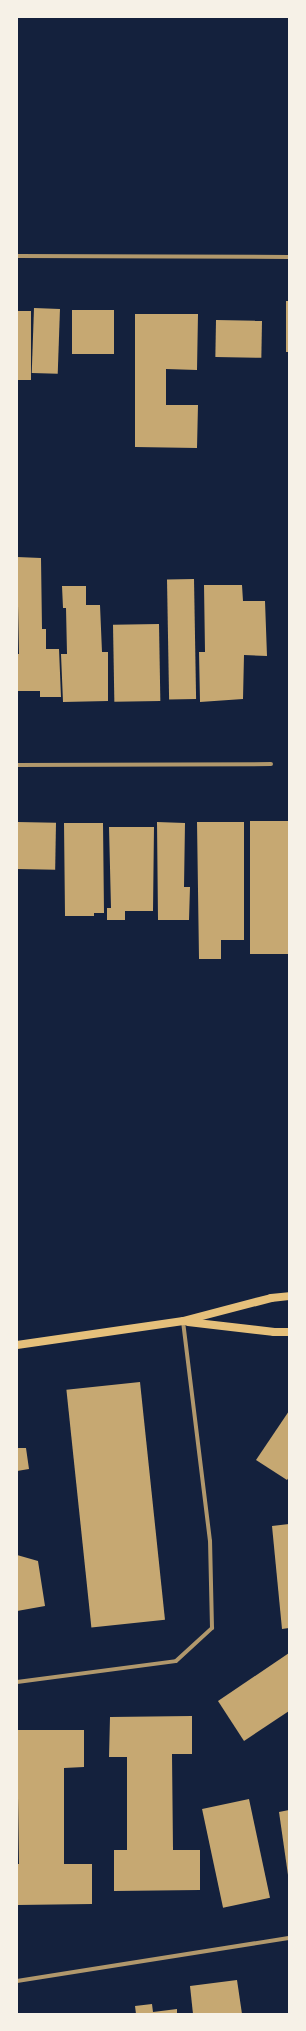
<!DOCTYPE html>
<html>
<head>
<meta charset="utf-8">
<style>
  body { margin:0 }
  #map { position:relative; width:306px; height:2031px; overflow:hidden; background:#14213d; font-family:"Alegreya Sans",sans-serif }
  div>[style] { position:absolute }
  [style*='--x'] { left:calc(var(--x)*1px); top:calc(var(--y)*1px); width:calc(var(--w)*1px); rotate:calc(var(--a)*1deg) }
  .building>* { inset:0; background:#c6a872; transform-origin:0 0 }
  .minor>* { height:4px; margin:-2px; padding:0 2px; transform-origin:2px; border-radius:2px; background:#b1986c }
  .secondary>* { height:8px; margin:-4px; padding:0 4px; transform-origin:4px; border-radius:4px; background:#e5c07b }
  span { translate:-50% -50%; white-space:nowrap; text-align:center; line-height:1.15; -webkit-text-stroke:4px #f6f1e7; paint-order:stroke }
  .frame { position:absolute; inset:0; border:18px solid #f6f1e7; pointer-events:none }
</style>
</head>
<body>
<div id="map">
  <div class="building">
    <div style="left:286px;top:301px;width:3px;height:51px"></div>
    <div style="left:34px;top:308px;width:26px;height:65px;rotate:2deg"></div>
    <div style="left:72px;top:310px;width:42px;height:44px"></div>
    <div style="left:17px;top:311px;width:14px;height:69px"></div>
    <div style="clip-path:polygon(135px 314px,198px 314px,197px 370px,166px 369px,166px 405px,198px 405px,197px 448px,135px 447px)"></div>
    <div style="left:216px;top:320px;width:46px;height:37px;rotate:1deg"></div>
    <div style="clip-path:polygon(17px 557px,41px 558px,42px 629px,46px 629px,46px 649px,59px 649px,61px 697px,40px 697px,40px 691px,17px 691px,17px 654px,19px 654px)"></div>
    <div style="left:194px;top:579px;width:120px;height:27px;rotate:89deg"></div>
    <div style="clip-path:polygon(204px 585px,242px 585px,243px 601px,265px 601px,267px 656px,244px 655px,243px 699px,200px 702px,199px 652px,205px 652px)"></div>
    <div style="clip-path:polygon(62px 586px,86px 586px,86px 605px,100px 605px,102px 652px,108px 652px,108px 701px,63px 702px,61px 654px,67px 654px,66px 608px,63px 608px)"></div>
    <div style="left:159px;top:624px;width:77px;height:46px;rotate:89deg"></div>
    <div style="left:250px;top:821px;width:39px;height:133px"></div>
    <div style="left:17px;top:822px;width:39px;height:47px;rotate:1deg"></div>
    <div style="clip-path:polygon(157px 822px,185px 823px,184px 887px,190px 887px,189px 920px,158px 920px)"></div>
    <div style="clip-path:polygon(197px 822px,244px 822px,244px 940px,221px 940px,221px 959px,199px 959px)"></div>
    <div style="clip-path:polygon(64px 823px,103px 823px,104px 913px,94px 913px,94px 916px,65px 916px)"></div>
    <div style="clip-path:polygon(109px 827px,154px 827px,153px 911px,125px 911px,125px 920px,107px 920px,107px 908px,111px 908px)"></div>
    <div style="left:140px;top:1382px;width:239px;height:74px;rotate:84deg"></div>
    <div style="clip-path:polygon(289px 1411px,289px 1477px,287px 1480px,256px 1460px)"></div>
    <div style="clip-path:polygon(18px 1446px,18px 1448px,26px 1448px,29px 1469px,17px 1471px)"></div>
    <div style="clip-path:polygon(289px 1524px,289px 1628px,282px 1629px,272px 1526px)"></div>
    <div style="clip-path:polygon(17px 1555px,38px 1561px,45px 1606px,17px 1611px)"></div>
    <div style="clip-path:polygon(289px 1653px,289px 1711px,244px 1741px,218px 1701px)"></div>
    <div style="clip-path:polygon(192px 1716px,192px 1754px,172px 1754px,173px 1850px,200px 1850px,200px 1890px,114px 1891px,114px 1850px,127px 1850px,127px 1757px,109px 1757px,110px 1717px)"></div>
    <div style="clip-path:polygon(17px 1730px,84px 1730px,84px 1767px,64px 1768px,64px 1864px,92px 1864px,92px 1904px,17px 1905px,17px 1864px,19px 1864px)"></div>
    <div style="left:249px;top:1799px;width:101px;height:48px;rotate:78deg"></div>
    <div style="clip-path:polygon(289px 1810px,289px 1874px,288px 1875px,279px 1812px)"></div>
    <div style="clip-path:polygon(237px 1980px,242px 2014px,193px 2014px,190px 1986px)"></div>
    <div style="clip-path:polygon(152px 2004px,153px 2012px,177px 2009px,177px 2014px,136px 2014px,135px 2006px)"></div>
  </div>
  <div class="minor">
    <div style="--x:17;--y:256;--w:272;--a:0.2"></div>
    <div style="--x:17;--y:765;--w:254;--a:-0.2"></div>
    <div style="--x:17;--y:1682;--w:160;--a:-7.5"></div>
    <div style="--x:176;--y:1661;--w:49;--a:-42.5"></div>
    <div style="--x:212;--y:1628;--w:87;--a:-91.3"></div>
    <div style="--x:210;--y:1541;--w:222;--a:-97"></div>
    <div style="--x:17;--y:1981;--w:275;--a:-9"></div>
  </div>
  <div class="secondary">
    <div style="--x:188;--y:1322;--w:87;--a:6.6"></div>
    <div style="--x:274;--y:1332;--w:15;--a:0"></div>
    <div style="--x:17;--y:1345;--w:168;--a:-8.2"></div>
    <div style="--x:183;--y:1321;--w:91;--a:-14.6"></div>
    <div style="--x:271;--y:1298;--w:18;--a:-6"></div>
  </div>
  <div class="frame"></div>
</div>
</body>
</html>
